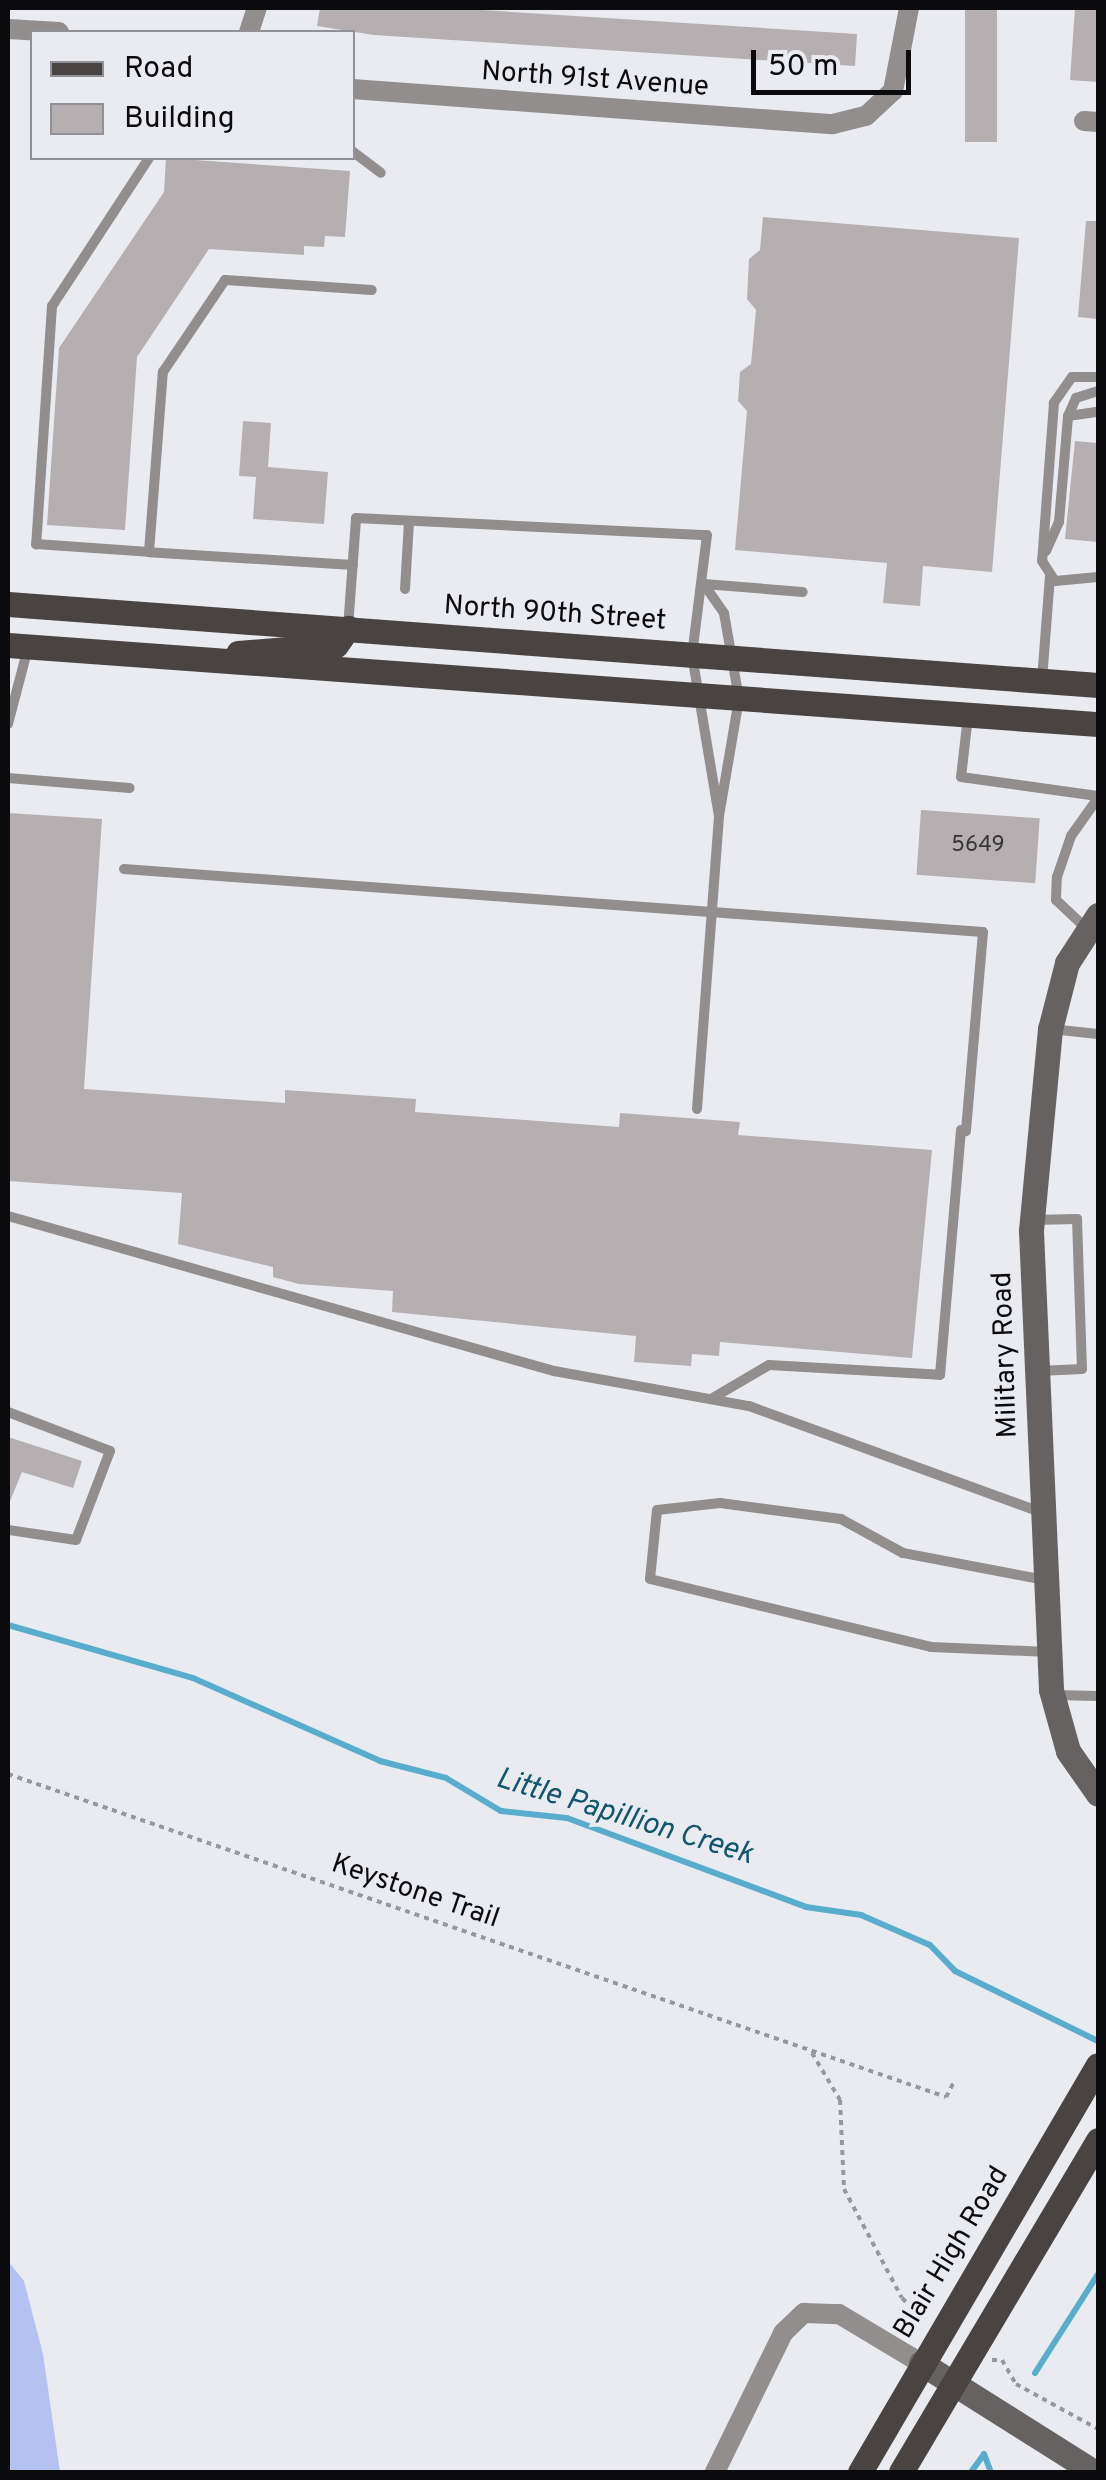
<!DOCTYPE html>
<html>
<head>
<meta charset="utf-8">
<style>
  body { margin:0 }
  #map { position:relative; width:1106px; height:2480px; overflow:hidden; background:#e9ebf1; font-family:Overpass,sans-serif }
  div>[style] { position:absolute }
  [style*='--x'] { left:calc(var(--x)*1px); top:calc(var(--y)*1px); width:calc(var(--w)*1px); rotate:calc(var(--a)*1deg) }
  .green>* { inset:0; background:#b5c2f1 }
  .stream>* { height:6px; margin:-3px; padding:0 3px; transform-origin:3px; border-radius:3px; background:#59adcc }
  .building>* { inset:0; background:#b5afb1; transform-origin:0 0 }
  .path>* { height:4px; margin-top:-2px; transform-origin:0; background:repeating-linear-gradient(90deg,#97989d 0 5px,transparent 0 10px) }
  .service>* { height:10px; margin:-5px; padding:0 5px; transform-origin:5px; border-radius:5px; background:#918e8d }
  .minor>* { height:20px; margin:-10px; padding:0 10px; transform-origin:10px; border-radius:10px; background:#918e8d }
  .secondary>* { height:25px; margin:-12.5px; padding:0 12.5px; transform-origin:12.5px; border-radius:12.5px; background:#666261 }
  .primary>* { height:25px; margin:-12.5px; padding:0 12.5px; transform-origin:12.5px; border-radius:12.5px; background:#494442 }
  span { translate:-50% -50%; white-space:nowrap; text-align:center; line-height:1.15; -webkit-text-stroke:8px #e9ebf1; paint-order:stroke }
  .number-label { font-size:22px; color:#363436 }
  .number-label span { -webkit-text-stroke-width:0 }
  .street-label { font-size:28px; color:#0b0b0d }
  .water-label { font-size:30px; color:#10566c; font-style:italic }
  .frame { position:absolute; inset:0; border:10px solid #0b0b0d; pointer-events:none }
  .legend { position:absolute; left:30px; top:30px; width:325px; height:130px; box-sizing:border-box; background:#e9ebf1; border:2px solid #909196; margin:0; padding:12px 18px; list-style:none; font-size:30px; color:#0b0b0d }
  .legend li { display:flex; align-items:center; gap:20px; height:50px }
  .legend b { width:50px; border:2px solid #909196 }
  .scale { position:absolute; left:751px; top:50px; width:160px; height:45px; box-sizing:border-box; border:5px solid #0b0b0d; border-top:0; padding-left:12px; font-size:30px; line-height:35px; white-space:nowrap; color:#0b0b0d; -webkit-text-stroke:8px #e9ebf1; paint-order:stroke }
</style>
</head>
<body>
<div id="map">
  <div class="green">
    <div style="clip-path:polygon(8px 2261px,24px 2281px,43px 2354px,60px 2472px,8px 2472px)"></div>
  </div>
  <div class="stream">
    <div style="--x:8;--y:1625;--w:192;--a:16"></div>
    <div style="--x:193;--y:1678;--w:205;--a:23.9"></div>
    <div style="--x:380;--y:1761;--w:68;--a:14.4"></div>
    <div style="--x:446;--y:1778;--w:64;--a:31"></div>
    <div style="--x:501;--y:1811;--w:66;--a:6.1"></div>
    <div style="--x:567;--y:1818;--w:255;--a:20.4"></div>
    <div style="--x:806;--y:1907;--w:56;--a:8.3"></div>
    <div style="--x:861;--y:1915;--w:75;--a:23.5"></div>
    <div style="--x:930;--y:1945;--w:36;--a:46"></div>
    <div style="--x:955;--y:1971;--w:159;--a:26.1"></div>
    <div style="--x:1035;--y:2373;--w:117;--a:-57.5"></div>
    <div style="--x:984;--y:2454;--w:19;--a:69"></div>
    <div style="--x:971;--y:2472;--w:22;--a:-54"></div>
  </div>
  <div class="building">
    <div style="clip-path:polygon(320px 8px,450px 8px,857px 34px,855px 66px,374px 35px,317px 26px)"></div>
    <div style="left:965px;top:8px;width:32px;height:134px"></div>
    <div style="clip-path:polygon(1075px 8px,1098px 8px,1098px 82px,1070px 80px)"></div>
    <div style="clip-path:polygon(166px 158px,350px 171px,345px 237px,325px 236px,324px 247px,304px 246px,304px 255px,209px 249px,137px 357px,125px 530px,47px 525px,59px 348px,164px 192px)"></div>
    <div style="clip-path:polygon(763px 217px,1019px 238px,992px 572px,923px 566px,920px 606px,883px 603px,887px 563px,735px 550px,747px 411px,738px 401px,740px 372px,751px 364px,756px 310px,747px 299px,749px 259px,760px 250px)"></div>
    <div style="clip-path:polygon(1086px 221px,1098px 221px,1098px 319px,1078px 317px)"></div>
    <div style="clip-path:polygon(243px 421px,271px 423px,268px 467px,328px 472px,324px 524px,253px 519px,256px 477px,239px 476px)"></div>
    <div style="clip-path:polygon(1075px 441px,1098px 443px,1098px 542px,1065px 539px)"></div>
    <div style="left:921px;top:810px;width:119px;height:65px;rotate:4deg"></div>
    <div style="clip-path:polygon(8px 813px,102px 819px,84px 1089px,285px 1103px,285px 1090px,416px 1099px,415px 1112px,619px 1127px,620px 1113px,740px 1122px,738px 1135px,932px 1150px,912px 1358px,720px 1342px,719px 1356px,692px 1354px,691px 1366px,634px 1362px,636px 1336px,392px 1312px,393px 1291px,299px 1284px,273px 1277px,273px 1267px,178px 1244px,182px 1193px,8px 1181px)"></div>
    <div style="clip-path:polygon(8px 1437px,82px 1461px,73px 1488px,22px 1472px,8px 1506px)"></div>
  </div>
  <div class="path">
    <div style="--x:8;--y:1774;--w:992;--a:19"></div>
    <div style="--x:946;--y:2097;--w:17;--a:-62"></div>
    <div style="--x:812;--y:2053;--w:55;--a:59.2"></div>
    <div style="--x:840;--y:2100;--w:89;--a:87.4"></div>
    <div style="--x:844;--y:2189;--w:123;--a:62"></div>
    <div style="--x:902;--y:2298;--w:31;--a:45"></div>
    <div style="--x:992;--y:2360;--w:10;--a:0"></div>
    <div style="--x:1002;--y:2360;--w:28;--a:60"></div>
    <div style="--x:1016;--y:2384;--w:94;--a:28.8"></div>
  </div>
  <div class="service">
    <div style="--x:352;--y:151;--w:36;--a:37"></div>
    <div style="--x:149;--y:158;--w:177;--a:123.2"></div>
    <div style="--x:52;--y:306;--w:239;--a:93.8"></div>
    <div style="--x:36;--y:544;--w:113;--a:4"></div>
    <div style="--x:1098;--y:377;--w:26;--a:180"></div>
    <div style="--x:1072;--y:377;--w:32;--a:125"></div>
    <div style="--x:1054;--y:403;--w:158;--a:94.3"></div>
    <div style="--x:1042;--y:561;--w:24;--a:57"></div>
    <div style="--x:1055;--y:581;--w:43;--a:-5.3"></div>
    <div style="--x:1068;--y:416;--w:20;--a:-66"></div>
    <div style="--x:1076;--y:398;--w:23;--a:-18"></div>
    <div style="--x:1046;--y:551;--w:32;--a:-66"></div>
    <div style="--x:1059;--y:522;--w:106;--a:-85.1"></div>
    <div style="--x:1068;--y:416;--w:30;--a:-8"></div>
    <div style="--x:353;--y:565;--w:204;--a:-176.4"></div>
    <div style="--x:149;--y:552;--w:181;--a:-85.6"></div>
    <div style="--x:163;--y:372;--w:111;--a:-56"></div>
    <div style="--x:225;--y:280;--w:147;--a:3.9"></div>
    <div style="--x:704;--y:584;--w:99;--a:4.6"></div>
    <div style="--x:405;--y:589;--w:68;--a:-86.6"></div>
    <div style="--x:348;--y:628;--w:110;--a:-85.8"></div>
    <div style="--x:356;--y:518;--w:351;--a:2.8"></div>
    <div style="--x:707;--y:535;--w:121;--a:97.1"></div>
    <div style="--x:692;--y:655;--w:163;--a:80.5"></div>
    <div style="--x:719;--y:816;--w:119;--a:-80.3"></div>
    <div style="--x:739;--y:699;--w:87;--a:-99.9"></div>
    <div style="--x:724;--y:613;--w:35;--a:-125"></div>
    <div style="--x:1042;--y:680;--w:104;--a:-85.6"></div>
    <div style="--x:968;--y:716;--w:61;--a:96.5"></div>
    <div style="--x:961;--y:777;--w:138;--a:7.9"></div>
    <div style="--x:8;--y:724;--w:79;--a:-75.3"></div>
    <div style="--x:8;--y:778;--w:122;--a:4.7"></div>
    <div style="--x:124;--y:869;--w:861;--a:4.19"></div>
    <div style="--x:983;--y:932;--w:200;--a:94.9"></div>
    <div style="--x:1089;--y:931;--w:45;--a:-136.8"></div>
    <div style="--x:1056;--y:900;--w:23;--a:-88"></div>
    <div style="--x:1057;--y:877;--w:43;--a:-71.1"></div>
    <div style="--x:1071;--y:836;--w:47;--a:-54.6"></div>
    <div style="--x:1051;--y:1029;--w:47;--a:6.1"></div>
    <div style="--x:697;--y:1109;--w:294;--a:-85.7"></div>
    <div style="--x:8;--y:1216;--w:568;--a:15.85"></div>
    <div style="--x:554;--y:1371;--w:198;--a:10.2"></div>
    <div style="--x:749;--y:1406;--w:313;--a:20"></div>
    <div style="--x:1032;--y:1220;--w:45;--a:-1.3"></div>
    <div style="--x:1077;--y:1219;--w:150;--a:88.1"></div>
    <div style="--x:1082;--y:1369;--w:43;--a:177.3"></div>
    <div style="--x:711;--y:1399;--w:67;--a:-30.4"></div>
    <div style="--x:769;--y:1365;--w:171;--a:3.3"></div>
    <div style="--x:940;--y:1375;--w:246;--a:-85.1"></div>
    <div style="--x:8;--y:1412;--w:109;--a:20.9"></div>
    <div style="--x:110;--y:1451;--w:95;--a:110.9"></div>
    <div style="--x:76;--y:1540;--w:69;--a:-171.6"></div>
    <div style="--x:1045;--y:1580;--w:145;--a:-169.2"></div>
    <div style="--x:903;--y:1553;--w:71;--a:-151.3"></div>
    <div style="--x:841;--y:1519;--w:122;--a:-172.5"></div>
    <div style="--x:720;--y:1503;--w:63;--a:173.7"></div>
    <div style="--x:657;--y:1510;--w:69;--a:95.8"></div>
    <div style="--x:650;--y:1579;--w:289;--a:13.6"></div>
    <div style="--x:931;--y:1647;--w:117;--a:2.4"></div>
    <div style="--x:1053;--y:1695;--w:45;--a:1.3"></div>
  </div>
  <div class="minor">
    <div style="--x:8;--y:29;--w:51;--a:3.4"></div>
    <div style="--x:249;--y:32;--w:25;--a:-72"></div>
    <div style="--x:352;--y:89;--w:482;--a:4.2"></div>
    <div style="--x:833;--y:124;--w:34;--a:-14"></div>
    <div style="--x:866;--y:116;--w:37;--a:-43"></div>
    <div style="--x:893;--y:91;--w:85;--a:-79.1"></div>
    <div style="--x:1084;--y:121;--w:14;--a:4"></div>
    <div style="--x:715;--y:2472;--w:155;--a:-63.9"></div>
    <div style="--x:783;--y:2333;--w:29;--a:-44"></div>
    <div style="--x:804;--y:2313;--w:35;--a:2"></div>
    <div style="--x:839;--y:2314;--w:96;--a:30.9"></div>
  </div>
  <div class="secondary">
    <div style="--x:1098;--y:915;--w:57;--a:122.9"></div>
    <div style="--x:1067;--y:963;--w:68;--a:104.4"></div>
    <div style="--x:1050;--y:1029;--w:203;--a:95.4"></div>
    <div style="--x:1031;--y:1231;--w:459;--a:87.5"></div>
    <div style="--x:1051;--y:1690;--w:63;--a:74.4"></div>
    <div style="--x:1068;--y:1751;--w:52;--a:55.1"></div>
    <div style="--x:921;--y:2363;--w:204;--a:32.2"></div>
  </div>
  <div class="primary">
    <div style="--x:8;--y:604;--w:1093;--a:4.25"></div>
    <div style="--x:8;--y:645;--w:1093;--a:4.15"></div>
    <div style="--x:238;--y:653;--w:98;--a:-4.7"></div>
    <div style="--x:336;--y:645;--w:21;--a:-55"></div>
    <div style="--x:860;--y:2472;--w:471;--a:-59.7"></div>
    <div style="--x:901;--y:2472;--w:386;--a:-59.3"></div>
  </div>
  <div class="number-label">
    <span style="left:978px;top:846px">5649</span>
  </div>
  <div class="street-label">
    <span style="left:595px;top:80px;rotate:4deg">North 91st Avenue</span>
    <span style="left:555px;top:614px;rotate:4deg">North 90th Street</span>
    <span style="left:1006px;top:1355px;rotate:-92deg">Military Road</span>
    <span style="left:415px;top:1892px;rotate:19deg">Keystone Trail</span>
    <span style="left:952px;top:2253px;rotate:-59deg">Blair High Road</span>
  </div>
  <div class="water-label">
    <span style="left:624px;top:1818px;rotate:17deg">Little Papillion Creek</span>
  </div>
  <div class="frame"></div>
  <ul class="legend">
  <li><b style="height:12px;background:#494442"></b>Road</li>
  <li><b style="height:28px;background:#b5afb1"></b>Building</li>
  </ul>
  <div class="scale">50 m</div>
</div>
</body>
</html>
